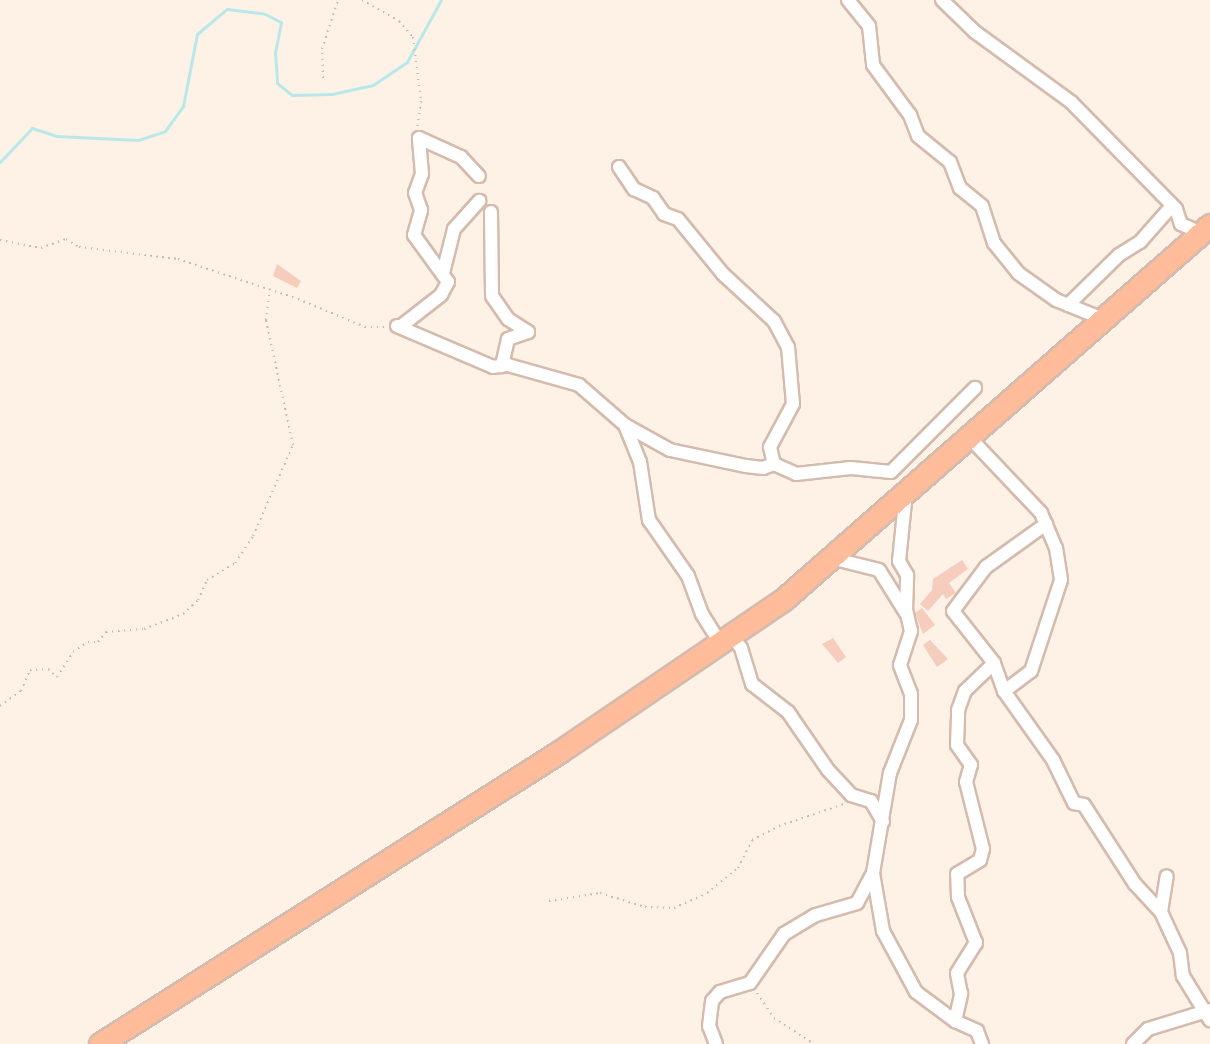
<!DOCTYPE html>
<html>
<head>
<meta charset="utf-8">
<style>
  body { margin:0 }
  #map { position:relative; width:1210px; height:1044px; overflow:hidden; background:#fef2e6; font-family:"DM Sans",sans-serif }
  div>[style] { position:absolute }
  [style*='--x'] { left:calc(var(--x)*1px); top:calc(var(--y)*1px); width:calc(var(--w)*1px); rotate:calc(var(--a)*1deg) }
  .stream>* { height:3px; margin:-1.5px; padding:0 1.5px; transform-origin:1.5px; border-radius:1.5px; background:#b9e8ea }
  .building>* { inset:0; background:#f6ccbc }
  .path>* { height:2px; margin-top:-1px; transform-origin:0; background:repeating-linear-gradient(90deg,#dcaf9e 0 1.5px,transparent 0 6px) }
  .roads { filter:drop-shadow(2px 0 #d4bbae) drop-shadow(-2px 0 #d4bbae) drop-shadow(0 2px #d4bbae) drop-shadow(0 -2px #d4bbae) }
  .minor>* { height:12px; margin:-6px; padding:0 6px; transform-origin:6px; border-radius:6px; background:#fff }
  .trunk>* { height:21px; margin:-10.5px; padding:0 10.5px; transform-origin:10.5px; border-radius:10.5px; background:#febc9a }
  span { translate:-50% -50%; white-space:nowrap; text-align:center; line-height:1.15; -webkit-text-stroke:4.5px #fff7ef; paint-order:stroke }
</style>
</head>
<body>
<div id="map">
  <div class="stream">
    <div style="--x:0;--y:162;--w:47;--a:-46.7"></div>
    <div style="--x:32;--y:128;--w:26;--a:18"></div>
    <div style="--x:57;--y:136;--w:81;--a:2.8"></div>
    <div style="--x:138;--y:140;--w:28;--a:-18"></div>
    <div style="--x:165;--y:131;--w:31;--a:-54"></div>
    <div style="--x:183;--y:106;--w:73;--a:-79"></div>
    <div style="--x:197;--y:34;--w:39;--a:-40"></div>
    <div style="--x:227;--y:9;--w:38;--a:7"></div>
    <div style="--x:265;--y:14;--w:18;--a:27"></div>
    <div style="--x:281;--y:22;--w:31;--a:101"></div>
    <div style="--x:275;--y:52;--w:31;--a:86"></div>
    <div style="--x:277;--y:83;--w:19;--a:39"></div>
    <div style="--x:292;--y:95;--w:40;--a:-1.4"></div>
    <div style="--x:332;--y:94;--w:42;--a:-12.4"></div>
    <div style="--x:373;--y:85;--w:41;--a:-34.1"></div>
    <div style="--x:407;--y:62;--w:71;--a:-61.3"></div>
  </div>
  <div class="building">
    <div style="clip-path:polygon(277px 264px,301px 281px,297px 288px,273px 276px)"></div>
    <div style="clip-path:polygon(962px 560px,968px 569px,949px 583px,956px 593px,946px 599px,943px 594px,928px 611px,920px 604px,932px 590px,933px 579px)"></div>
    <div style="clip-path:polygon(922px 608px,935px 625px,923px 634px,915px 613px)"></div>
    <div style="clip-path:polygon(833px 638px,846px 657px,838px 663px,822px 644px)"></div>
    <div style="clip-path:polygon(930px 640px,948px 659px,937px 667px,923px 645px)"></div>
  </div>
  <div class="path">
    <div style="--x:362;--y:0;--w:43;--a:29.6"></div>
    <div style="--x:399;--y:21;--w:21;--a:49"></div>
    <div style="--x:413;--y:37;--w:64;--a:82.9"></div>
    <div style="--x:421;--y:101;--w:27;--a:98"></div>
    <div style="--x:323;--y:78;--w:29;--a:-92"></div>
    <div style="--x:322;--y:49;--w:52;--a:-71.9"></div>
    <div style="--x:0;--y:240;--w:42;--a:11"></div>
    <div style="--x:41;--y:248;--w:27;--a:-20"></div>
    <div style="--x:66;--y:239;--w:15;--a:32"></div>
    <div style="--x:79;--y:247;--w:100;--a:6.9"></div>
    <div style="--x:178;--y:259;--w:126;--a:18.4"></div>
    <div style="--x:298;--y:299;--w:73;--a:22.7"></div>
    <div style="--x:365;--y:327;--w:22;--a:0"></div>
    <div style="--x:0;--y:706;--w:26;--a:-36"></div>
    <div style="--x:21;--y:691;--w:23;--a:-67"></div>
    <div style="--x:30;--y:670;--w:18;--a:-3"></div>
    <div style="--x:48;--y:669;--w:12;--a:42"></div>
    <div style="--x:57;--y:677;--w:30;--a:-57"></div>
    <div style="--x:73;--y:652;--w:18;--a:-34"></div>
    <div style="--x:88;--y:642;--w:10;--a:0"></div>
    <div style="--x:98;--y:642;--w:13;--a:-51"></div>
    <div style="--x:106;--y:632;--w:38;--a:-5"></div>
    <div style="--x:144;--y:629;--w:42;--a:-21"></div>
    <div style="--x:183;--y:614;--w:21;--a:-43"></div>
    <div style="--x:198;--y:600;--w:22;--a:-66"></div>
    <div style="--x:207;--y:580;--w:33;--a:-31"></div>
    <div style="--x:235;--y:563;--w:32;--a:-56"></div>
    <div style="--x:253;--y:536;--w:99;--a:-66.3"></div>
    <div style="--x:293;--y:445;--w:128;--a:-102.2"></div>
    <div style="--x:266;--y:320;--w:31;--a:-83"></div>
    <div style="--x:549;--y:901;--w:52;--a:-8.9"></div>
    <div style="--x:600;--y:893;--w:47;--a:17.3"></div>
    <div style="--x:645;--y:907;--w:29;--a:2"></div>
    <div style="--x:674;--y:908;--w:36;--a:-24"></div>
    <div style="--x:707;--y:893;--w:40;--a:-39"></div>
    <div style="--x:738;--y:868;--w:31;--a:-63"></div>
    <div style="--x:752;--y:840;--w:30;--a:-27"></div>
    <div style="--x:779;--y:826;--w:69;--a:-18.7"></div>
    <div style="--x:757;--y:993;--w:30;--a:56"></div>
    <div style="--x:774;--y:1018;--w:48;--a:33"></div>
  </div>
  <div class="roads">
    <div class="minor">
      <div style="--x:848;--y:0;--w:33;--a:51"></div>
      <div style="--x:869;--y:26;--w:39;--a:84"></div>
      <div style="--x:873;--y:65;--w:62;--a:53.5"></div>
      <div style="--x:910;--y:115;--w:22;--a:69"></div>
      <div style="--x:918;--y:136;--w:41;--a:39.1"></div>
      <div style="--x:950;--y:162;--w:28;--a:69"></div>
      <div style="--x:960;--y:188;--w:28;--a:39"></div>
      <div style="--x:982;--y:206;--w:39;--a:72"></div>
      <div style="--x:994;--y:243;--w:38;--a:51"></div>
      <div style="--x:1018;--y:273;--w:47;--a:35.4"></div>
      <div style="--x:1056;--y:300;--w:51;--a:22"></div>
      <div style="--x:942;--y:0;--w:46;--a:44.1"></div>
      <div style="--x:975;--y:32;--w:119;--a:36.1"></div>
      <div style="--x:1071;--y:102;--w:150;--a:45.5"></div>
      <div style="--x:1176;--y:209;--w:16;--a:72"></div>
      <div style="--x:1181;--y:224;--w:22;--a:24"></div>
      <div style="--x:619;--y:167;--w:27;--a:56"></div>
      <div style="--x:634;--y:189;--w:21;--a:25"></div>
      <div style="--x:653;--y:198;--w:19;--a:55"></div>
      <div style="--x:664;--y:214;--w:15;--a:20"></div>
      <div style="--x:678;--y:219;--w:71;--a:50.7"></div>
      <div style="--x:723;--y:274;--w:69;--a:42.7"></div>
      <div style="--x:774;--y:321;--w:30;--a:62"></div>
      <div style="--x:788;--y:347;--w:57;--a:85"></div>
      <div style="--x:793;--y:404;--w:49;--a:118.1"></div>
      <div style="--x:770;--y:447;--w:17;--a:77"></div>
      <div style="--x:491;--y:212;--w:84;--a:89.3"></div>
      <div style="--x:492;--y:296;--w:28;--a:55"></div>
      <div style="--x:508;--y:319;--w:24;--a:33"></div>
      <div style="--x:528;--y:332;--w:21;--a:161"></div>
      <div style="--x:508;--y:339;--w:28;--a:103"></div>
      <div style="--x:443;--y:273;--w:45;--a:-76"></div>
      <div style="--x:454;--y:229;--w:38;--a:-48"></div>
      <div style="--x:1068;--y:305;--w:71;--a:-44.4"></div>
      <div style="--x:1119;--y:255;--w:25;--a:-32"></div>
      <div style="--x:1140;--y:242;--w:47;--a:-48.5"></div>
      <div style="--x:397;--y:326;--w:104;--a:23.1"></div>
      <div style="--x:493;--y:367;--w:15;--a:-8"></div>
      <div style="--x:508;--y:365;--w:74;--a:15.7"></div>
      <div style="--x:579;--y:385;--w:61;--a:41"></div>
      <div style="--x:625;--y:425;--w:51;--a:29.1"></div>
      <div style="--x:670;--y:450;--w:78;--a:11.9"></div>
      <div style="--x:746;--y:466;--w:17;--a:7"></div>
      <div style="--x:763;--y:468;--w:12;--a:-20"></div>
      <div style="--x:774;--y:464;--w:24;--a:24"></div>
      <div style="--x:796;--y:474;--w:55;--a:-6.2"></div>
      <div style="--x:851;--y:468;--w:40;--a:5.7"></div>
      <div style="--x:891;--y:472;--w:119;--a:-45"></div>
      <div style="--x:400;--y:327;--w:52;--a:-38"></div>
      <div style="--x:441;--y:295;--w:15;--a:-62"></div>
      <div style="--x:448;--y:282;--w:58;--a:-125.9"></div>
      <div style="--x:414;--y:235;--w:26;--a:-74"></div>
      <div style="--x:421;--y:210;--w:18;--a:-109"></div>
      <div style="--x:415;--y:193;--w:20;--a:-70"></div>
      <div style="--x:422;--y:174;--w:36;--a:-95"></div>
      <div style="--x:419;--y:138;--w:46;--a:24.3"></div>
      <div style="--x:461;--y:157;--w:26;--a:47"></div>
      <div style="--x:625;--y:425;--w:40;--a:68"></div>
      <div style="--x:640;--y:462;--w:59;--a:81.2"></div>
      <div style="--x:649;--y:520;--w:68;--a:55.1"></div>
      <div style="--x:688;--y:576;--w:40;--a:69.8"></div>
      <div style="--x:702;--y:614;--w:34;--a:58"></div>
      <div style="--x:969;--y:437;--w:105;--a:46.5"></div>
      <div style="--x:1041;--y:513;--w:38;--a:67"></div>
      <div style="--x:1056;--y:548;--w:32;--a:81"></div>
      <div style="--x:1061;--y:580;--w:96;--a:108.2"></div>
      <div style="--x:1031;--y:671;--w:34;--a:143"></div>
      <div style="--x:1004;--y:691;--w:30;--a:-110"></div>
      <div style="--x:994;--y:663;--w:66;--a:-128.3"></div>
      <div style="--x:953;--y:611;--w:55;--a:-53.1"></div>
      <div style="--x:986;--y:567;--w:74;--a:-35.6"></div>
      <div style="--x:831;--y:558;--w:49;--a:14"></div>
      <div style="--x:879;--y:570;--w:51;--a:57.9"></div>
      <div style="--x:731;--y:635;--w:16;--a:52"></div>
      <div style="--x:741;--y:648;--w:38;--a:73"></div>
      <div style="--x:752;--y:684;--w:46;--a:37.9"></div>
      <div style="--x:788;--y:712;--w:70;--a:55.4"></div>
      <div style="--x:828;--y:770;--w:34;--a:47"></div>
      <div style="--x:851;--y:795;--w:21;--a:17"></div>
      <div style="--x:871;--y:801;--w:24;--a:60"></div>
      <div style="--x:1004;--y:691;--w:85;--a:54.6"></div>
      <div style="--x:1053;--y:760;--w:48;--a:64"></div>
      <div style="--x:1074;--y:803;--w:10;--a:11"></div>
      <div style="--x:1084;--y:805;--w:94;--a:57.2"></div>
      <div style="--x:1135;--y:884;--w:38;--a:47"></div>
      <div style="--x:1161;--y:912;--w:36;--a:-81"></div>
      <div style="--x:873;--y:873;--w:59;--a:80.2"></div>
      <div style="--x:883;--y:931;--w:69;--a:61.6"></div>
      <div style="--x:916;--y:992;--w:49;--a:36.6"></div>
      <div style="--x:955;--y:1021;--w:24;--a:24"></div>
      <div style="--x:977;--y:1031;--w:14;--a:69"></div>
      <div style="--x:1161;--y:912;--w:45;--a:65.1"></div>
      <div style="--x:1180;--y:953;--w:23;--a:83"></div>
      <div style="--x:1183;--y:976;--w:52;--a:58.5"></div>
      <div style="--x:955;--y:1021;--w:28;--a:-77"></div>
      <div style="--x:961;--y:994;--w:21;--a:-101"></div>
      <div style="--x:957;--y:973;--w:36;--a:-58"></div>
      <div style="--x:976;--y:943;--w:49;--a:-111.4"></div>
      <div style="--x:958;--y:897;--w:23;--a:-92"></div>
      <div style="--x:957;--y:874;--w:27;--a:-31"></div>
      <div style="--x:980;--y:860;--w:11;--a:-75"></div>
      <div style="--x:983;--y:849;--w:69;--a:-104.2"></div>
      <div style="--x:966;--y:782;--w:18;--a:-74"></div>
      <div style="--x:971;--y:765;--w:24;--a:-125"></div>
      <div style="--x:957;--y:745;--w:35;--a:-88"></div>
      <div style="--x:958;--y:710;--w:20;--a:-70"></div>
      <div style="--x:965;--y:691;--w:40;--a:-44"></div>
      <div style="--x:716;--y:1044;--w:19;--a:-111"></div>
      <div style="--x:709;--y:1026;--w:25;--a:-83"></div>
      <div style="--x:712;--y:1001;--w:12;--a:-48"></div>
      <div style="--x:720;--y:992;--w:31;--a:-17"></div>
      <div style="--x:750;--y:983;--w:60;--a:-55.2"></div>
      <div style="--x:784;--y:934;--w:37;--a:-31"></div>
      <div style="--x:816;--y:915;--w:43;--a:-16.3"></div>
      <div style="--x:857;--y:903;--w:34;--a:-62"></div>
      <div style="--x:873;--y:873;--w:101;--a:-80.4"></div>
      <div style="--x:890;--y:773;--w:57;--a:-68.4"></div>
      <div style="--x:911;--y:720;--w:26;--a:-90"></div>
      <div style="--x:911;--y:694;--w:31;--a:-111"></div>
      <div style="--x:900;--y:665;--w:36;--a:-72"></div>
      <div style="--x:911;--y:631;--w:22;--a:-103"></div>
      <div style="--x:906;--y:610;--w:35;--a:-88"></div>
      <div style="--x:907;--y:575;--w:16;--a:-120"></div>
      <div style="--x:899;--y:561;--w:69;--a:-84.2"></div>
      <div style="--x:1133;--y:1044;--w:21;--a:-45"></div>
      <div style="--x:1148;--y:1029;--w:65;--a:-17"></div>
    </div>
    <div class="trunk">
      <div style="--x:100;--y:1044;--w:544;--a:-32.46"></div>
      <div style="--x:559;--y:752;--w:272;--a:-34.2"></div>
      <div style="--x:784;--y:599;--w:567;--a:-41.28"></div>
    </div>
  </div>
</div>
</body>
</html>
